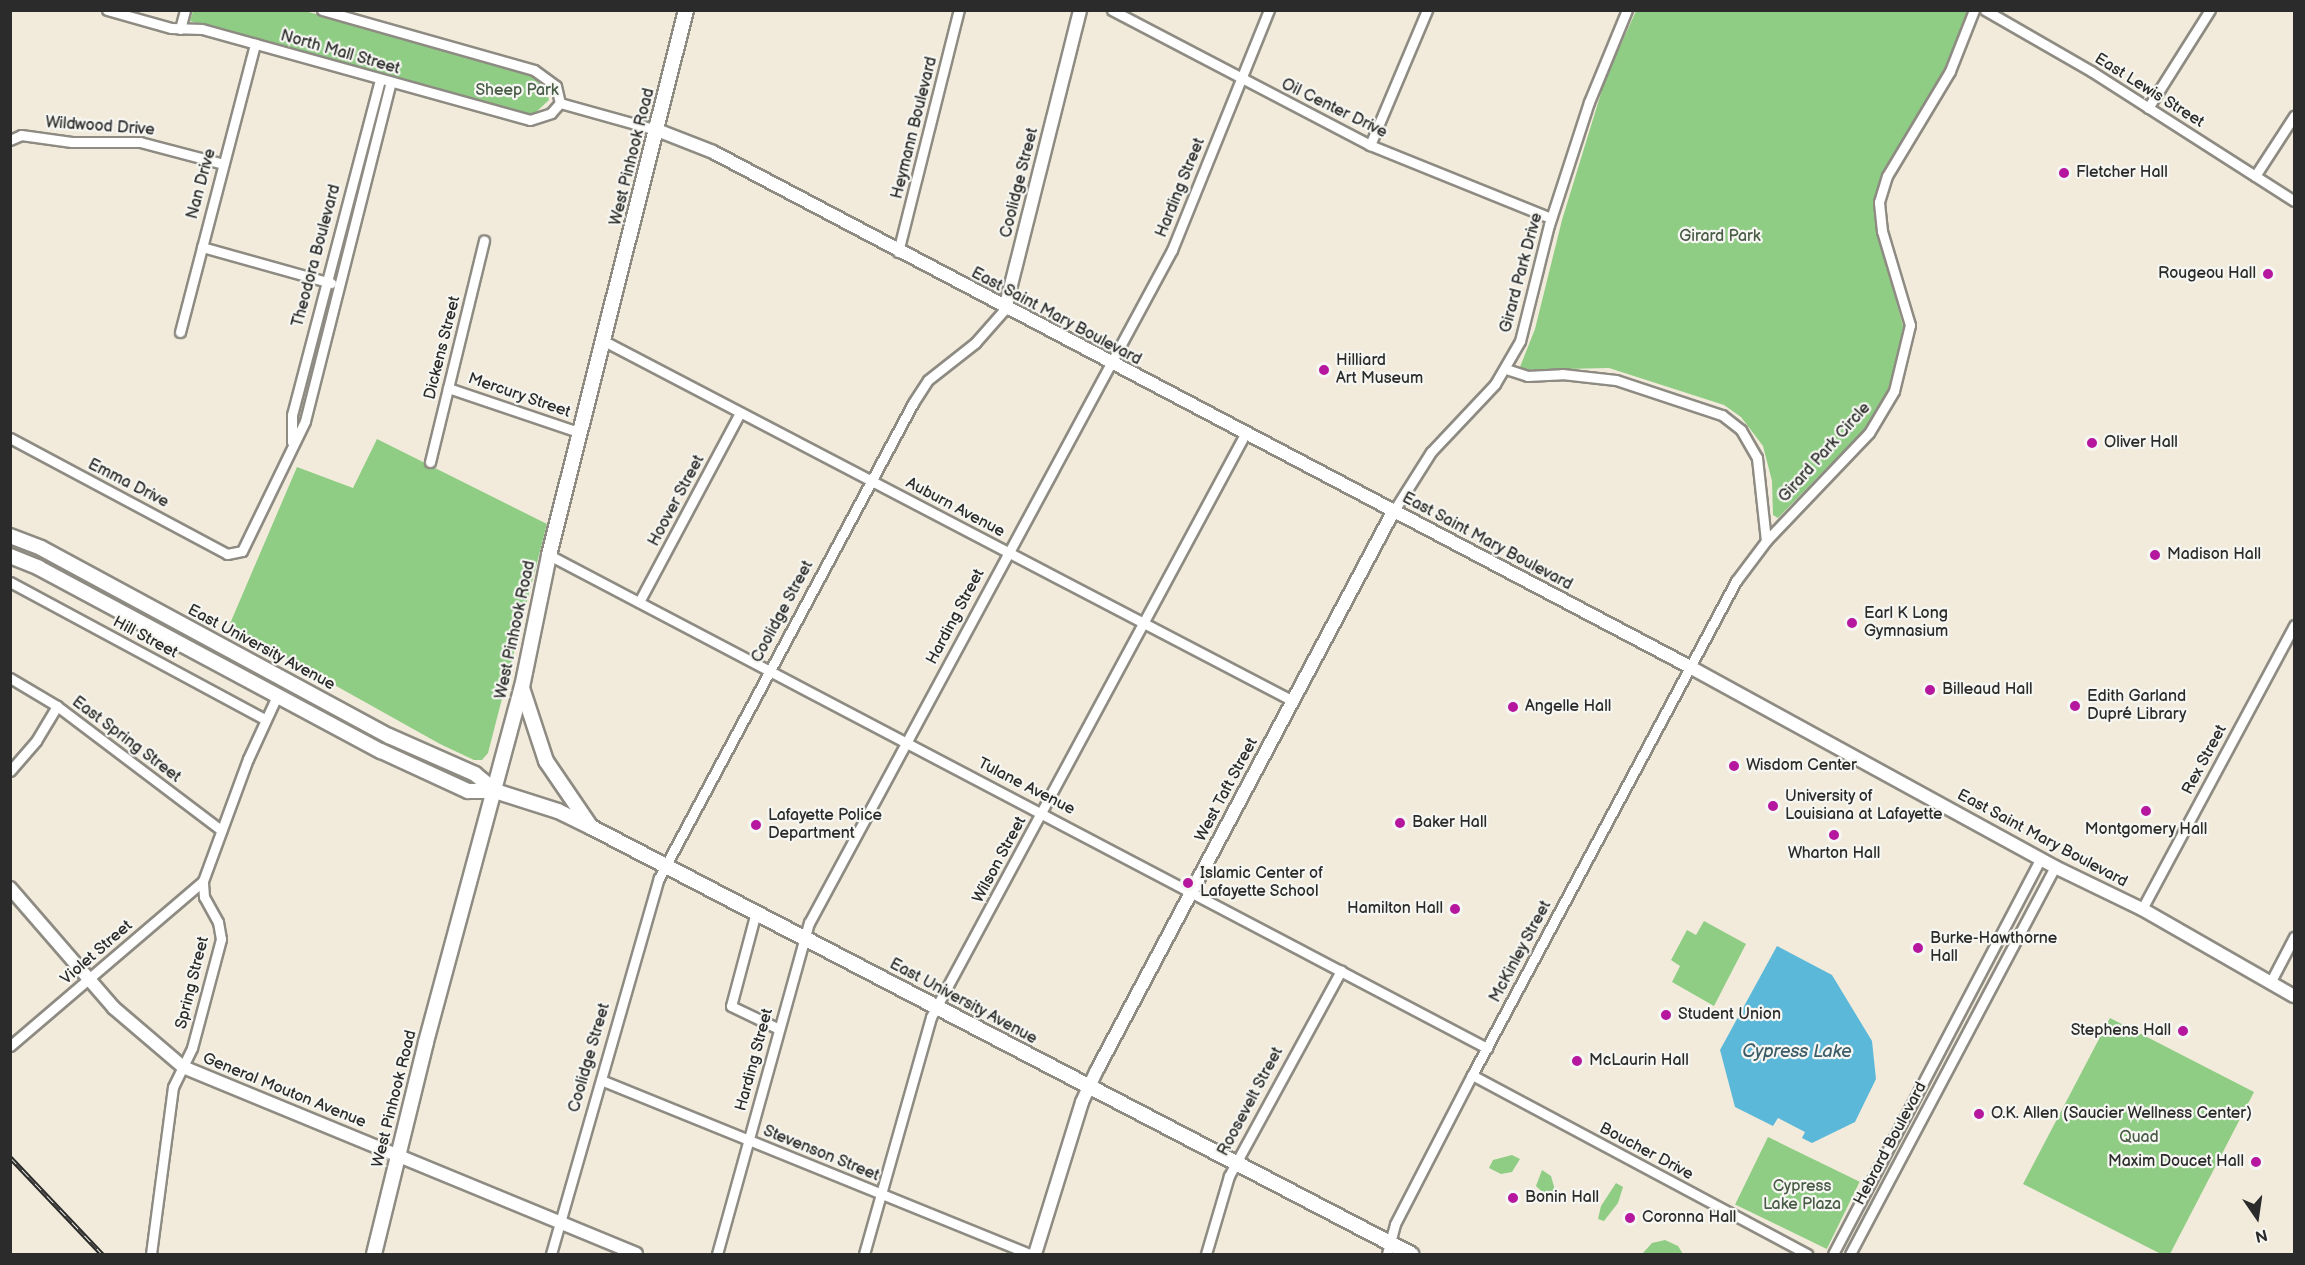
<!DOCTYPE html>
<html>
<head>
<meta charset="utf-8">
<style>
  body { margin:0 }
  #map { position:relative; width:2305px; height:1265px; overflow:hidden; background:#f2ebdb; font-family:"Balsamiq Sans",sans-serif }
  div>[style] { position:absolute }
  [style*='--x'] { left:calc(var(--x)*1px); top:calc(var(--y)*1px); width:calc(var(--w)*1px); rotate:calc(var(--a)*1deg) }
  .green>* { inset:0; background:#8fcd84; transform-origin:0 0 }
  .water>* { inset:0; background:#5bb8d9 }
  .roads { filter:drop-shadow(2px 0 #8e8b83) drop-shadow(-2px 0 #8e8b83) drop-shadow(0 2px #8e8b83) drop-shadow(0 -2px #8e8b83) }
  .minor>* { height:9px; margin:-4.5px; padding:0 4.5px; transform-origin:4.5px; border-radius:4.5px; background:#fff }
  .tertiary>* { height:12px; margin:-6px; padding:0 6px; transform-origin:6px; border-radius:6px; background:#fff }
  .secondary>* { height:14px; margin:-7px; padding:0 7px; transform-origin:7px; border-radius:7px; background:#fff }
  .rail>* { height:5px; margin-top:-2.5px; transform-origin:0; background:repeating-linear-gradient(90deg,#f6f6f2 0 9px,#2b2b2b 0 18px); box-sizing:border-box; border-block:2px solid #2b2b2b }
  .dots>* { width:16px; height:16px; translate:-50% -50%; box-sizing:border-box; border:3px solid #f6f6f2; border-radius:50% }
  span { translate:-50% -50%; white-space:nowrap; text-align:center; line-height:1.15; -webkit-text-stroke:4.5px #f6f6f2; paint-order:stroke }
  .street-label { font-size:16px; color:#2b2b2b }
  .park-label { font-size:16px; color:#495c46 }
  .poi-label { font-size:16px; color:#2b2b2b }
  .left { translate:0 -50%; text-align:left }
  .right { translate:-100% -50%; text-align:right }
  .water-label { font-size:18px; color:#3c5c68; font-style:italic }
  .frame { position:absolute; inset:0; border:12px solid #2b2b2b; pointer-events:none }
  .north { position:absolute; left:2227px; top:1187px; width:60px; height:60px; -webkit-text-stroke:4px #f6f6f2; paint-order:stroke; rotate:167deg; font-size:16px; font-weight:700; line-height:24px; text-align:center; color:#2b2b2b }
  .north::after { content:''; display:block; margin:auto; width:21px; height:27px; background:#2b2b2b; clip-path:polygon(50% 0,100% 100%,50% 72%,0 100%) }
</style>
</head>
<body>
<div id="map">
  <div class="green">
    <div style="clip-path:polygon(193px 11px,305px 11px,534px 74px,545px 82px,549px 100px,535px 113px,519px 113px,190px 21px)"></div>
    <div style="clip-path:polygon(1636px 11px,1969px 11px,1941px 76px,1884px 171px,1874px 200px,1875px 222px,1903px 326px,1901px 348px,1886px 396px,1863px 431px,1778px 518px,1773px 515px,1772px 481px,1763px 446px,1741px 417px,1724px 405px,1609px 368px,1523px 370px,1520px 367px,1535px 329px,1562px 220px,1606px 77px)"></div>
    <div style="clip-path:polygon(377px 439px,547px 524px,488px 753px,482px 760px,474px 760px,440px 744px,229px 626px,297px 467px,353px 488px)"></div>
    <div style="clip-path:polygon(1704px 921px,1746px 944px,1714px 1006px,1672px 982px,1680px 966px,1671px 960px,1687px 930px,1696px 935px)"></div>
    <div style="clip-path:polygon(2110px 1018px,2254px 1092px,2170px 1254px,2161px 1254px,2023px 1184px)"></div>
    <div style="left:1768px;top:1137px;width:102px;height:75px;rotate:26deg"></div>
    <div style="clip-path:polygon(1512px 1155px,1520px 1159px,1512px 1172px,1501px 1174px,1489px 1168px,1493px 1160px)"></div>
    <div style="clip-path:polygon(1542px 1170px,1551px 1176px,1556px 1194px,1552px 1201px,1536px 1186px)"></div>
    <div style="clip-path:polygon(1616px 1183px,1623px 1187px,1618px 1203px,1604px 1221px,1598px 1219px,1601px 1206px)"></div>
    <div style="clip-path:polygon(1665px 1240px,1678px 1246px,1683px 1254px,1642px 1254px,1652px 1243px)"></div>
  </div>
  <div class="water">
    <div style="clip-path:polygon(1777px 946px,1832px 975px,1872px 1041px,1876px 1079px,1855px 1122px,1812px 1143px,1802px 1138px,1805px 1132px,1778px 1118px,1773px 1126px,1735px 1107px,1720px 1050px)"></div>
  </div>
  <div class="roads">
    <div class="minor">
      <div style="--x:107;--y:10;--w:66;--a:15.7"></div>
      <div style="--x:171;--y:28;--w:31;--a:2"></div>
      <div style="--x:202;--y:29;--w:340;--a:15.5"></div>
      <div style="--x:530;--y:120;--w:22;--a:-18"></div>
      <div style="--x:551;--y:113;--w:13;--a:-48"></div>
      <div style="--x:322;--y:10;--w:220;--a:15.8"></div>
      <div style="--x:534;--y:70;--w:27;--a:36"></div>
      <div style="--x:556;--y:86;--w:17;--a:77"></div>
      <div style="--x:1112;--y:10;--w:291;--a:27.6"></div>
      <div style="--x:1370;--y:145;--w:195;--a:22"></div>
      <div style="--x:1985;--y:10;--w:122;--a:29.9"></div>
      <div style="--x:2091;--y:71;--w:241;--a:32.6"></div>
      <div style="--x:180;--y:29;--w:20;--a:-75"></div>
      <div style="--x:560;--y:103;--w:101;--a:15.6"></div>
      <div style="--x:2148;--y:108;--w:116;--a:-57.7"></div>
      <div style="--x:10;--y:140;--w:12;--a:-24"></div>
      <div style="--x:21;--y:135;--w:51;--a:7.8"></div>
      <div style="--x:72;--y:142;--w:68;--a:0"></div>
      <div style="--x:140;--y:142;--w:86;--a:14.8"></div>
      <div style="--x:1370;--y:145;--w:147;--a:-67.1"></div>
      <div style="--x:2255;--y:176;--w:72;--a:-57"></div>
      <div style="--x:202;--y:247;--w:134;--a:15.6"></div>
      <div style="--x:898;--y:252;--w:250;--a:-75.9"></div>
      <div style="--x:180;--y:332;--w:298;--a:-75.4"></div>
      <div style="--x:604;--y:341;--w:777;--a:27.59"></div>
      <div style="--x:1506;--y:369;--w:22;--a:18"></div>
      <div style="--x:1527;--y:376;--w:35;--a:-3"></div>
      <div style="--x:1562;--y:374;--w:54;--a:6.3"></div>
      <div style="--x:1616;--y:380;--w:112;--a:18.3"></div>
      <div style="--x:1722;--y:415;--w:24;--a:38"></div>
      <div style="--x:1741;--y:430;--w:32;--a:60"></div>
      <div style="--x:1757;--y:458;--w:83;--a:83.8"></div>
      <div style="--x:448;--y:388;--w:140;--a:18.7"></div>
      <div style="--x:10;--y:438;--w:246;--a:28.1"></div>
      <div style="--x:227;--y:554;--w:15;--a:-11"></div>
      <div style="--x:242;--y:551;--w:144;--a:-64.1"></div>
      <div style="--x:305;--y:421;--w:350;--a:-75.8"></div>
      <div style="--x:292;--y:442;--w:27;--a:-90"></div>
      <div style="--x:292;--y:415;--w:347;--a:-75.3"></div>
      <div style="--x:430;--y:462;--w:228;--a:-76.3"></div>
      <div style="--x:1393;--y:512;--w:71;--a:-57.7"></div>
      <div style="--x:1431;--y:452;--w:93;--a:-46.7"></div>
      <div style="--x:1495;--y:384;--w:50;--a:-59.8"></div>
      <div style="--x:1520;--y:341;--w:120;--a:-76"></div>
      <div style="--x:1549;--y:225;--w:129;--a:-72"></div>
      <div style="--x:1589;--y:102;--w:100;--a:-67.6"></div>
      <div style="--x:549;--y:555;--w:1060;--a:27.73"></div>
      <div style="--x:10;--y:582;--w:289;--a:28.3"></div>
      <div style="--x:639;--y:602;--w:214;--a:-61.9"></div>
      <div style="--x:10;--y:678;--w:55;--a:30.8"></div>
      <div style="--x:57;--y:706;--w:206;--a:37.1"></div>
      <div style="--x:10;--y:771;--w:40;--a:-49"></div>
      <div style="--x:36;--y:741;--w:41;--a:-59"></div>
      <div style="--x:2142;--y:909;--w:322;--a:-61.8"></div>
      <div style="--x:756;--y:912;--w:97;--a:104.9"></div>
      <div style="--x:731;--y:1006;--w:53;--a:25.6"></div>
      <div style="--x:2270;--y:983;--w:52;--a:-62.4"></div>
      <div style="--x:10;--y:1046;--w:254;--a:-40.5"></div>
      <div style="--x:1472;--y:1075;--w:380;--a:28.1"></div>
      <div style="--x:601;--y:1080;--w:463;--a:22.1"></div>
      <div style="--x:151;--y:1254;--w:168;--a:-82.5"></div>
      <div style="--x:173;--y:1087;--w:43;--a:-64"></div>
      <div style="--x:192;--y:1048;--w:113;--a:-75.1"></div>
      <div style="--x:221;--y:939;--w:17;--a:-100"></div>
      <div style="--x:218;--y:922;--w:29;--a:-119"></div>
      <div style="--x:204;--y:897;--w:16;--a:-94"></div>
      <div style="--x:203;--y:881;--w:130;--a:-69.8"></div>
      <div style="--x:248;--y:759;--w:69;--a:-65.3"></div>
      <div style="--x:551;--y:1254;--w:391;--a:-74"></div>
      <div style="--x:659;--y:878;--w:539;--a:-61.86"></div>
      <div style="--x:913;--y:403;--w:27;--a:-57"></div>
      <div style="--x:928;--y:380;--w:60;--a:-38.2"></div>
      <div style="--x:975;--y:343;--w:45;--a:-48.6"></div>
      <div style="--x:717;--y:1254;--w:344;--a:-74.5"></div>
      <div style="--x:809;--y:923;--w:765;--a:-61.66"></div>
      <div style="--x:1172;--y:250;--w:259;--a:-68"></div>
      <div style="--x:864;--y:1254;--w:246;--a:-74.2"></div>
      <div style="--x:931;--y:1017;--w:662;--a:-61.69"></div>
      <div style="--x:1206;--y:1254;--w:81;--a:-73.6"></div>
      <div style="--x:1229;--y:1176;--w:234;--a:-61.4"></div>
      <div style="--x:1387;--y:1254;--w:31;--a:-75"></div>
      <div style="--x:1395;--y:1224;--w:168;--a:-62.7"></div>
      <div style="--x:1472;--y:1075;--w:560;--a:-61.88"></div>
      <div style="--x:1736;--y:581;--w:50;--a:-53.1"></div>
      <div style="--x:1766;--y:541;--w:149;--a:-46.4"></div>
      <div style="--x:1869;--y:433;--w:49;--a:-59.2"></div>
      <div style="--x:1894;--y:391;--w:68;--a:-76.4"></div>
      <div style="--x:1910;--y:325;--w:98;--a:-106.6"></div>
      <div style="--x:1882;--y:231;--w:29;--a:-96"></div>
      <div style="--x:1879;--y:202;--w:27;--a:-73"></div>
      <div style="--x:1887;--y:176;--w:122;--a:-59"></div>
      <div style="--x:1950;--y:71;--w:66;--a:-68.5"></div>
      <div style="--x:1833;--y:1254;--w:446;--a:-62.3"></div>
      <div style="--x:1850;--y:1254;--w:438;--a:-62.1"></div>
    </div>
    <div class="tertiary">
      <div style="--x:657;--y:130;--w:60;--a:21.4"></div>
      <div style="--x:713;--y:152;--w:1104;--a:27.79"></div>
      <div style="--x:1690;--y:667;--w:416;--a:28.7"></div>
      <div style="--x:2055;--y:867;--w:97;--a:25.8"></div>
      <div style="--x:2142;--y:909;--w:175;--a:29.8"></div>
      <div style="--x:1005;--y:309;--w:308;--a:-75.9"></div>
      <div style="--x:10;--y:888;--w:159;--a:49.1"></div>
      <div style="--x:114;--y:1008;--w:91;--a:40.5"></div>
      <div style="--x:183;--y:1067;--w:490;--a:22.4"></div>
      <div style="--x:1035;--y:1254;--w:159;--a:-72.8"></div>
      <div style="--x:1082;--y:1102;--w:35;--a:-65"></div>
      <div style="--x:1097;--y:1070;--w:632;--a:-62.06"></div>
    </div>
    <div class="secondary">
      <div style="--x:10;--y:536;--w:33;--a:21"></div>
      <div style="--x:41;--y:548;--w:396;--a:28.4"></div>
      <div style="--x:389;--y:736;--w:94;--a:23.8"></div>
      <div style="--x:475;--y:774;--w:26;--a:40"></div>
      <div style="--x:10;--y:556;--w:31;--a:22"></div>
      <div style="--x:39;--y:568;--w:388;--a:28.2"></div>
      <div style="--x:381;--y:751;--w:96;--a:24.7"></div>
      <div style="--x:468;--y:791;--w:27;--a:0"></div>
      <div style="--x:495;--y:791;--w:66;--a:17.6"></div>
      <div style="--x:558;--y:811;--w:37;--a:26"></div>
      <div style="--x:591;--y:827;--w:925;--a:27.51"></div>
      <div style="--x:522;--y:688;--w:77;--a:71.8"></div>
      <div style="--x:546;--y:761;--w:80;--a:55.7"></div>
      <div style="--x:374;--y:1254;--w:218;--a:-76.2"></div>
      <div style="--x:426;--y:1042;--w:368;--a:-74.9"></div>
      <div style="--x:522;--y:687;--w:135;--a:-78.4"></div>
      <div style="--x:549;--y:555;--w:562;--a:-75.89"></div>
    </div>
  </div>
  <div class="rail">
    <div style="--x:10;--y:1157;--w:134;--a:46.5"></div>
  </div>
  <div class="dots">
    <div style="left:2064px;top:173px;background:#b5179e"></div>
    <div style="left:2268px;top:274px;background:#b5179e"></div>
    <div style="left:1324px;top:370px;background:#b5179e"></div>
    <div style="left:2092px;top:443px;background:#b5179e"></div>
    <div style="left:2155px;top:555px;background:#b5179e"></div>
    <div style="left:1852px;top:623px;background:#b5179e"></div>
    <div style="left:1930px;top:690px;background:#b5179e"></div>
    <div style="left:2075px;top:706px;background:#b5179e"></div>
    <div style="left:1513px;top:707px;background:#b5179e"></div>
    <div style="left:1734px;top:766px;background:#b5179e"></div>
    <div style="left:1773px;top:806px;background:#b5179e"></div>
    <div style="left:2146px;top:811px;background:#b5179e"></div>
    <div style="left:1400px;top:823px;background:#b5179e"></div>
    <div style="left:756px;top:825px;background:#b5179e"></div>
    <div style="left:1834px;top:835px;background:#b5179e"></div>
    <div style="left:1188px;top:883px;background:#b5179e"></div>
    <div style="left:1455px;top:909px;background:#b5179e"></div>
    <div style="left:1918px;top:948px;background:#b5179e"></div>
    <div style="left:1666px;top:1015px;background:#b5179e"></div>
    <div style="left:2183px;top:1031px;background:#b5179e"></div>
    <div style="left:1577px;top:1061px;background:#b5179e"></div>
    <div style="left:1979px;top:1114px;background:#b5179e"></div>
    <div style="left:2256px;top:1162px;background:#b5179e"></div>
    <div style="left:1513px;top:1198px;background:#b5179e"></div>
    <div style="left:1630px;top:1218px;background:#b5179e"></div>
  </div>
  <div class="street-label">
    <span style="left:340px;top:53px;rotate:16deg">North Mall Street</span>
    <span style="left:2149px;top:91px;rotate:32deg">East Lewis Street</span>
    <span style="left:1334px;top:109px;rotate:26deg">Oil Center Drive</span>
    <span style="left:100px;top:127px;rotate:4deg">Wildwood Drive</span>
    <span style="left:915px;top:128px;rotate:-76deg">Heymann Boulevard</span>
    <span style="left:633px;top:157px;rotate:-76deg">West Pinhook Road</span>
    <span style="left:1020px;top:183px;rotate:-76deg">Coolidge Street</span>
    <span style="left:202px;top:184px;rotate:-75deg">Nan Drive</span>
    <span style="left:1181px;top:188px;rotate:-68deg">Harding Street</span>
    <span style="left:317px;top:256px;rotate:-75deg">Theodora Boulevard</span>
    <span style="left:1522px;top:273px;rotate:-75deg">Girard Park Drive</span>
    <span style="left:1056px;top:317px;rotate:28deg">East Saint Mary Boulevard</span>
    <span style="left:443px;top:348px;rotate:-76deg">Dickens Street</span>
    <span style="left:519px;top:396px;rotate:19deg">Mercury Street</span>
    <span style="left:1825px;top:453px;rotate:-48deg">Girard Park Circle</span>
    <span style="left:128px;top:484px;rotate:27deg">Emma Drive</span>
    <span style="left:677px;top:501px;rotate:-62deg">Hoover Street</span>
    <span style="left:955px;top:508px;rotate:28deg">Auburn Avenue</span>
    <span style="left:1487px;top:542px;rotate:28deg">East Saint Mary Boulevard</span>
    <span style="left:783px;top:612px;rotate:-62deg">Coolidge Street</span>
    <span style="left:956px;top:617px;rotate:-62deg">Harding Street</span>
    <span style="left:516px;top:630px;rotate:-78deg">West Pinhook Road</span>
    <span style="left:145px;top:638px;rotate:28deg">Hill Street</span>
    <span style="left:261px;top:648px;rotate:28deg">East University Avenue</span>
    <span style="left:126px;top:740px;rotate:37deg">East Spring Street</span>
    <span style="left:2205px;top:760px;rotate:-62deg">Rex Street</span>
    <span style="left:1026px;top:787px;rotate:27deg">Tulane Avenue</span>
    <span style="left:1227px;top:790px;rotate:-62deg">West Taft Street</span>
    <span style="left:2042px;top:839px;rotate:28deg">East Saint Mary Boulevard</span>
    <span style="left:1000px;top:860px;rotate:-62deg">Wilson Street</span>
    <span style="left:1521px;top:952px;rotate:-62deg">McKinley Street</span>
    <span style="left:97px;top:953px;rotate:-41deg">Violet Street</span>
    <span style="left:193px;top:983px;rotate:-76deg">Spring Street</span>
    <span style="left:963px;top:1002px;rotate:28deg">East University Avenue</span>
    <span style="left:590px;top:1058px;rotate:-74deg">Coolidge Street</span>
    <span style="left:755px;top:1060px;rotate:-75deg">Harding Street</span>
    <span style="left:284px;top:1091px;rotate:22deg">General Mouton Avenue</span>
    <span style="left:395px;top:1099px;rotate:-76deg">West Pinhook Road</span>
    <span style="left:1251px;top:1102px;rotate:-62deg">Roosevelt Street</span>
    <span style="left:1891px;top:1144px;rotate:-62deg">Hebrard Boulevard</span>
    <span style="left:1646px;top:1152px;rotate:28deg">Boucher Drive</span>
    <span style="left:821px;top:1154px;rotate:22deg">Stevenson Street</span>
  </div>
  <div class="park-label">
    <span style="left:517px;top:91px">Sheep Park</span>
    <span style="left:1720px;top:237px">Girard Park</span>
    <span style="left:2139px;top:1138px">Quad</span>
    <span style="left:1802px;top:1196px">Cypress<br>Lake Plaza</span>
  </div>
  <div class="poi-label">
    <span class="left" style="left:2076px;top:173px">Fletcher Hall</span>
    <span class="right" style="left:2256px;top:274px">Rougeou Hall</span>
    <span class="left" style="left:1336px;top:370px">Hilliard<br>Art Museum</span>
    <span class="left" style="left:2104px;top:443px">Oliver Hall</span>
    <span class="left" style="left:2167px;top:555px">Madison Hall</span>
    <span class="left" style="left:1864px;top:623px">Earl K Long<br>Gymnasium</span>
    <span class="left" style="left:1942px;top:690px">Billeaud Hall</span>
    <span class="left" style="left:2087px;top:706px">Edith Garland<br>Dupré Library</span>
    <span class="left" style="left:1525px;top:707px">Angelle Hall</span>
    <span class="left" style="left:1746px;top:766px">Wisdom Center</span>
    <span class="left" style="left:1785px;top:806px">University of<br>Louisiana at Lafayette</span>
    <span class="left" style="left:768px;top:825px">Lafayette Police<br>Department</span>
    <span class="left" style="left:1412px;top:823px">Baker Hall</span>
    <span style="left:2146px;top:830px">Montgomery Hall</span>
    <span style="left:1834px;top:854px">Wharton Hall</span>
    <span class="left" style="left:1200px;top:883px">Islamic Center of<br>Lafayette School</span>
    <span class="right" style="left:1443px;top:909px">Hamilton Hall</span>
    <span class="left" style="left:1930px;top:948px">Burke-Hawthorne<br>Hall</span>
    <span class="left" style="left:1678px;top:1015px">Student Union</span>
    <span class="right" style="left:2171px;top:1031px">Stephens Hall</span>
    <span class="left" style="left:1589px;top:1061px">McLaurin Hall</span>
    <span class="left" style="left:1991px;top:1114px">O.K. Allen (Saucier Wellness Center)</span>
    <span class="right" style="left:2244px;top:1162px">Maxim Doucet Hall</span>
    <span class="left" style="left:1525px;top:1198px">Bonin Hall</span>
    <span class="left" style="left:1642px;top:1218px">Coronna Hall</span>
  </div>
  <div class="water-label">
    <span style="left:1797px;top:1052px">Cypress Lake</span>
  </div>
  <div class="frame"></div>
  <div class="north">N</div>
</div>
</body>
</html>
